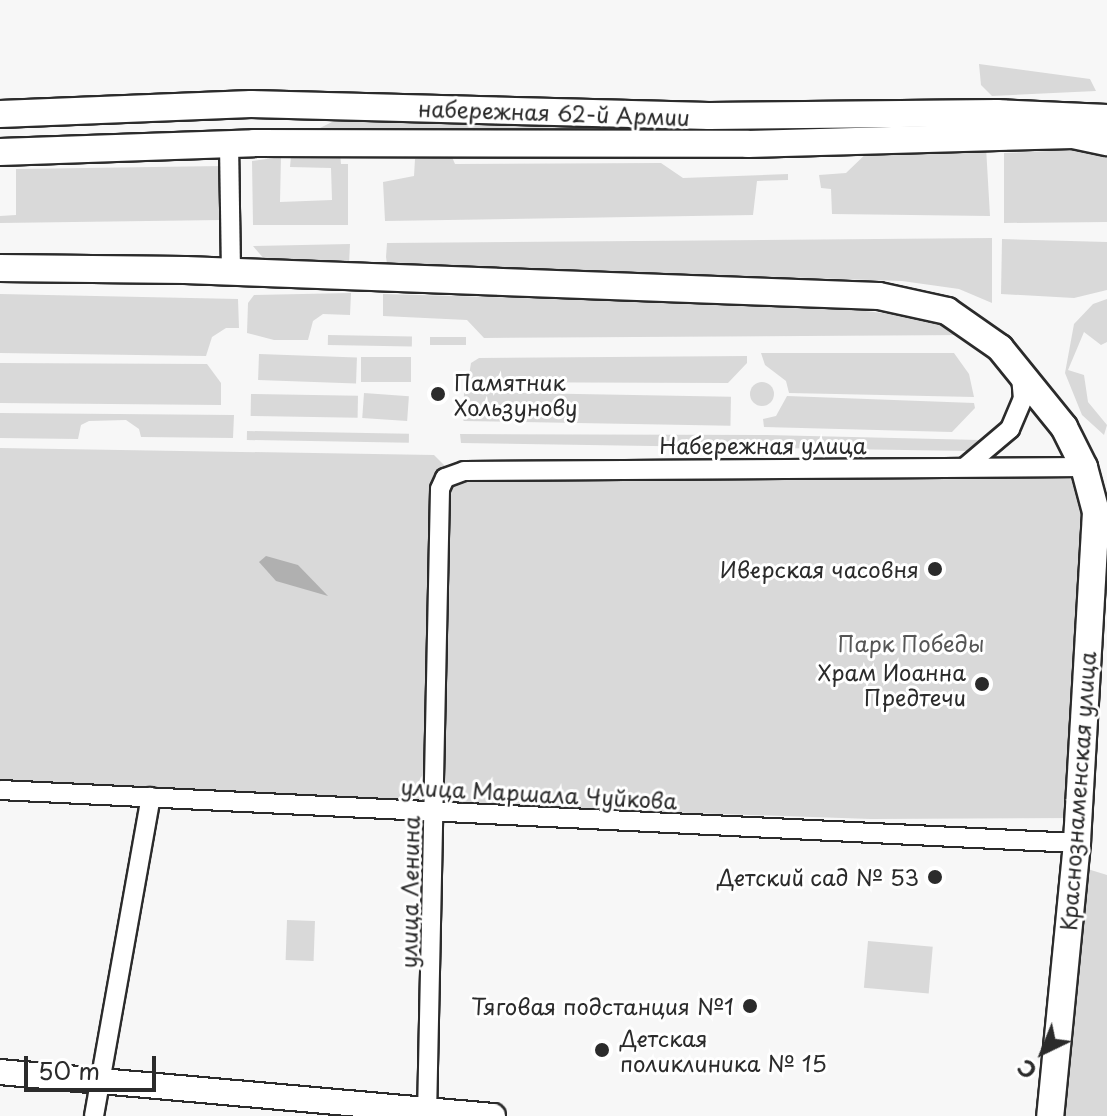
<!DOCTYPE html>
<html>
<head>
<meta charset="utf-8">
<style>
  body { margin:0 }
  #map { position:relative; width:1107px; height:1116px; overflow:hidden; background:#f7f7f7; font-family:"Playpen Sans",sans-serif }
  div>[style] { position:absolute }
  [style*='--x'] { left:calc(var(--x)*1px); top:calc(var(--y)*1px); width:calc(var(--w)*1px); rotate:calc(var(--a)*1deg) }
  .green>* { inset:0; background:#d9d9d9; transform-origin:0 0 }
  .round { border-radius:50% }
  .water>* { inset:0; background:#b0b0b0 }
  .roads { filter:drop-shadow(2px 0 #2b2b2b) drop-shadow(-2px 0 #2b2b2b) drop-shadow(0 2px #2b2b2b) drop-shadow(0 -2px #2b2b2b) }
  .minor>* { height:18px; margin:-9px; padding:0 9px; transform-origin:9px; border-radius:9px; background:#fff }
  .tertiary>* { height:24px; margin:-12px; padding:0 12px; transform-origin:12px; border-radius:12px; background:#fff }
  .secondary>* { height:26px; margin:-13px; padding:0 13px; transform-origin:13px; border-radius:13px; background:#fff }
  .dots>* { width:22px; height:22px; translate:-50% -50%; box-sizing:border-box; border:4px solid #fff; border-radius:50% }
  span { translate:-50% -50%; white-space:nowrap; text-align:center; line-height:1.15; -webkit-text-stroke:6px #fff; paint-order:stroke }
  .street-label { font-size:22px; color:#2b2b2b }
  .poi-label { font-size:22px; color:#2b2b2b }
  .left { translate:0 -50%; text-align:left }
  .right { translate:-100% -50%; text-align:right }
  .park-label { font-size:22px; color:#565656 }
  .north { position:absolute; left:1003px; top:1012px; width:80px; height:80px; -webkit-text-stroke:6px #fff; paint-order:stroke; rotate:223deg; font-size:22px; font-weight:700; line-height:32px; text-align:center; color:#2b2b2b }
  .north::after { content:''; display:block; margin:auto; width:28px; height:36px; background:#2b2b2b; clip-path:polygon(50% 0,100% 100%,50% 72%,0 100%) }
  .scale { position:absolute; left:24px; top:1056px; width:132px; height:36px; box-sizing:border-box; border:4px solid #2b2b2b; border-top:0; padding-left:10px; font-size:24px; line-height:28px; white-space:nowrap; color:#2b2b2b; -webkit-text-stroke:6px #fff; paint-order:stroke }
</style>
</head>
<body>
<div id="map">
  <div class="green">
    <div style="clip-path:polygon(979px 64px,1090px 79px,1096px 91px,992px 96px,981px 85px)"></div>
    <div style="clip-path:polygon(336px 120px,634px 128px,632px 134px,327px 134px,320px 128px)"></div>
    <div style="clip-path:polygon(873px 147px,986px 147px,990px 216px,832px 214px,831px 189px,821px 188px,819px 175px,846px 173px)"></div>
    <div style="clip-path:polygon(1094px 149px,1107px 153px,1107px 222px,1004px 223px,1004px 153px)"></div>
    <div style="clip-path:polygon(340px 152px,341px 164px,348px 164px,348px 225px,253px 225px,252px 161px,281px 157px,280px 202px,332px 200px,331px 168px,290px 167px,291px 156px)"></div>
    <div style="clip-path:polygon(452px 157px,455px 164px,661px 163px,683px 178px,788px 174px,788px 180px,757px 181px,753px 215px,385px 221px,383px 182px,414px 176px,415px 159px)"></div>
    <div style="clip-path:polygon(222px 166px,221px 220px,0 223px,0 216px,16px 215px,16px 169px)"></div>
    <div style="clip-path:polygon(992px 238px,992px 303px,959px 289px,902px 281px,387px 264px,386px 257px,387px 243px)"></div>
    <div style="clip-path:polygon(1002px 239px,1107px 242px,1107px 290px,1074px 298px,1001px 294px)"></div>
    <div style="clip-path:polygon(350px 244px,349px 264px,265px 260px,253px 246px)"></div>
    <div style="clip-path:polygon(351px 293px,350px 315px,323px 314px,313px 321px,308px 340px,274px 340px,247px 333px,248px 303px,254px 295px)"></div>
    <div style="clip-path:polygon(0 294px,238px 299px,239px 328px,226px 328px,212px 337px,206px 356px,0 353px)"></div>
    <div style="clip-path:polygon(383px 294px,822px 306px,926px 318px,970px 335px,484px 338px,467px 320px,383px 316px)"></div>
    <div style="clip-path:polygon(1107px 299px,1107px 342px,1101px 345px,1084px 332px,1068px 370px,1084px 375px,1088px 402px,1107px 425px,1104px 435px,1082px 415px,1065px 373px,1074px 324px,1093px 304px)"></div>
    <div style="left:328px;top:335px;width:84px;height:10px;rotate:1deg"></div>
    <div style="left:430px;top:337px;width:36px;height:8px"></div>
    <div style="clip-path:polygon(954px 353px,969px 374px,974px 397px,789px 393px,786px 381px,765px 365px,761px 353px)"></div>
    <div style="left:259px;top:354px;width:98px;height:26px;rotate:2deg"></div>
    <div style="clip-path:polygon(747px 356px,747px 363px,728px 383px,468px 382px,471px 363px,479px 358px)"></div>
    <div style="left:361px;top:357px;width:50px;height:25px"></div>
    <div style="clip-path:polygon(0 363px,207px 364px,221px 383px,221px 405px,0 403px)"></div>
    <div class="round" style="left:750px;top:382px;width:24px;height:24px"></div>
    <div style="left:464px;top:392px;width:267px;height:29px;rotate:1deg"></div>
    <div style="left:364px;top:393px;width:45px;height:25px;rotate:4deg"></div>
    <div style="left:251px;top:394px;width:107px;height:22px;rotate:1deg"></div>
    <div style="clip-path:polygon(787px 396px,974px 403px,975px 408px,952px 432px,764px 427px,763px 419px,776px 416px)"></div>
    <div style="clip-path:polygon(0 413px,234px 415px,233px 438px,141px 437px,139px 429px,126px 420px,89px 421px,81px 425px,78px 439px,0 438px)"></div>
    <div style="left:247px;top:431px;width:162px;height:9px;rotate:1deg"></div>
    <div style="clip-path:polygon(460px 434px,767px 435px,980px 440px,968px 451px,461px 443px)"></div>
    <div style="clip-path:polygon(0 448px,434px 455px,452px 473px,1084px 467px,1078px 818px,871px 819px,633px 811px,0 781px)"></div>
    <div style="clip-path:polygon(1081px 867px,1107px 875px,1107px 1116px,1063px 1116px)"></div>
    <div style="left:287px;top:920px;width:28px;height:40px;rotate:2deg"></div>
    <div style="left:868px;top:941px;width:65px;height:47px;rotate:5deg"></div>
  </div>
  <div class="water">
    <div style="clip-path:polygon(266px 556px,298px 565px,328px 596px,276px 581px,259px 562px)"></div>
  </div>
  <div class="roads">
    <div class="minor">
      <div style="--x:229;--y:144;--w:128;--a:89.1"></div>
      <div style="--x:965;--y:467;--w:59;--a:-40.2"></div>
      <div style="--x:1010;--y:429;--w:33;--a:-67"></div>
      <div style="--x:1023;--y:399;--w:25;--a:-95"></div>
      <div style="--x:0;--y:790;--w:1078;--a:2.82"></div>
      <div style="--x:94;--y:1116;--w:324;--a:-79.9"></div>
      <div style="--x:427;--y:1116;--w:627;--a:-88.81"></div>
      <div style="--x:440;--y:489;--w:12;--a:-66"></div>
      <div style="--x:445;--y:478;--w:20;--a:-20"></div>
      <div style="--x:464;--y:471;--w:620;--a:-0.37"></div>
    </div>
    <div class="tertiary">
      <div style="--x:0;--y:1072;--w:495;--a:5.1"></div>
    </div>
    <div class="secondary">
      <div style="--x:0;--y:114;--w:251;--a:-2.3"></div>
      <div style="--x:251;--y:104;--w:458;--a:1.5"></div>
      <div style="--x:709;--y:116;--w:288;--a:-0.6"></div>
      <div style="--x:997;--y:113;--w:110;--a:2.6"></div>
      <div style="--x:0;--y:152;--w:254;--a:-2"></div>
      <div style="--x:254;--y:143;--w:494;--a:0.1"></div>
      <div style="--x:748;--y:144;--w:325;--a:-1.6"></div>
      <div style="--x:1073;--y:135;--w:35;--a:12"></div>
      <div style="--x:0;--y:268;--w:185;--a:0.6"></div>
      <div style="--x:185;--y:270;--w:694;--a:2.15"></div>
      <div style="--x:879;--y:296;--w:70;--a:12.4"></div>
      <div style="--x:947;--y:311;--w:65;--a:34.9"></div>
      <div style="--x:1000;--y:348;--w:102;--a:51"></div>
      <div style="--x:1064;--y:427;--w:45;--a:63.4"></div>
      <div style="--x:1084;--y:467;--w:47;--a:75.1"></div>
      <div style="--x:1096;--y:512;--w:332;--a:93.3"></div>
      <div style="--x:1077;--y:843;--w:274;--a:95.6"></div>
    </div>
  </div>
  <div class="dots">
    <div style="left:438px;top:394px;background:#2b2b2b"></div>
    <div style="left:935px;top:569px;background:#2b2b2b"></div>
    <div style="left:982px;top:684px;background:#2b2b2b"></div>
    <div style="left:935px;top:877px;background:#2b2b2b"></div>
    <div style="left:750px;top:1006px;background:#2b2b2b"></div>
    <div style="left:602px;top:1050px;background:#2b2b2b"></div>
  </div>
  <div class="street-label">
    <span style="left:554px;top:112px;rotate:2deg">набережная 62-й Армии</span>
    <span style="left:763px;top:445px">Набережная улица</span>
    <span style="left:1077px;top:791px;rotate:-86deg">Краснознаменская улица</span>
    <span style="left:539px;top:793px;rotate:3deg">улица Маршала Чуйкова</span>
    <span style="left:409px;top:892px;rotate:-89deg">улица Ленина</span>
  </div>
  <div class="poi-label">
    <span class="left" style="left:454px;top:394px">Памятник<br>Хользунову</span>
    <span class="right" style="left:919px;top:569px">Иверская часовня</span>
    <span class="right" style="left:966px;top:684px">Храм Иоанна<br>Предтечи</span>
    <span class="right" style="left:919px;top:877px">Детский сад № 53</span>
    <span class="right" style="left:734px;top:1006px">Тяговая подстанция №1</span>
    <span class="left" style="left:620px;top:1050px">Детская<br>поликлиника № 15</span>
  </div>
  <div class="park-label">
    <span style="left:911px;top:643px">Парк Победы</span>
  </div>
  <div class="north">С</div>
  <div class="scale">50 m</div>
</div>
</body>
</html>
